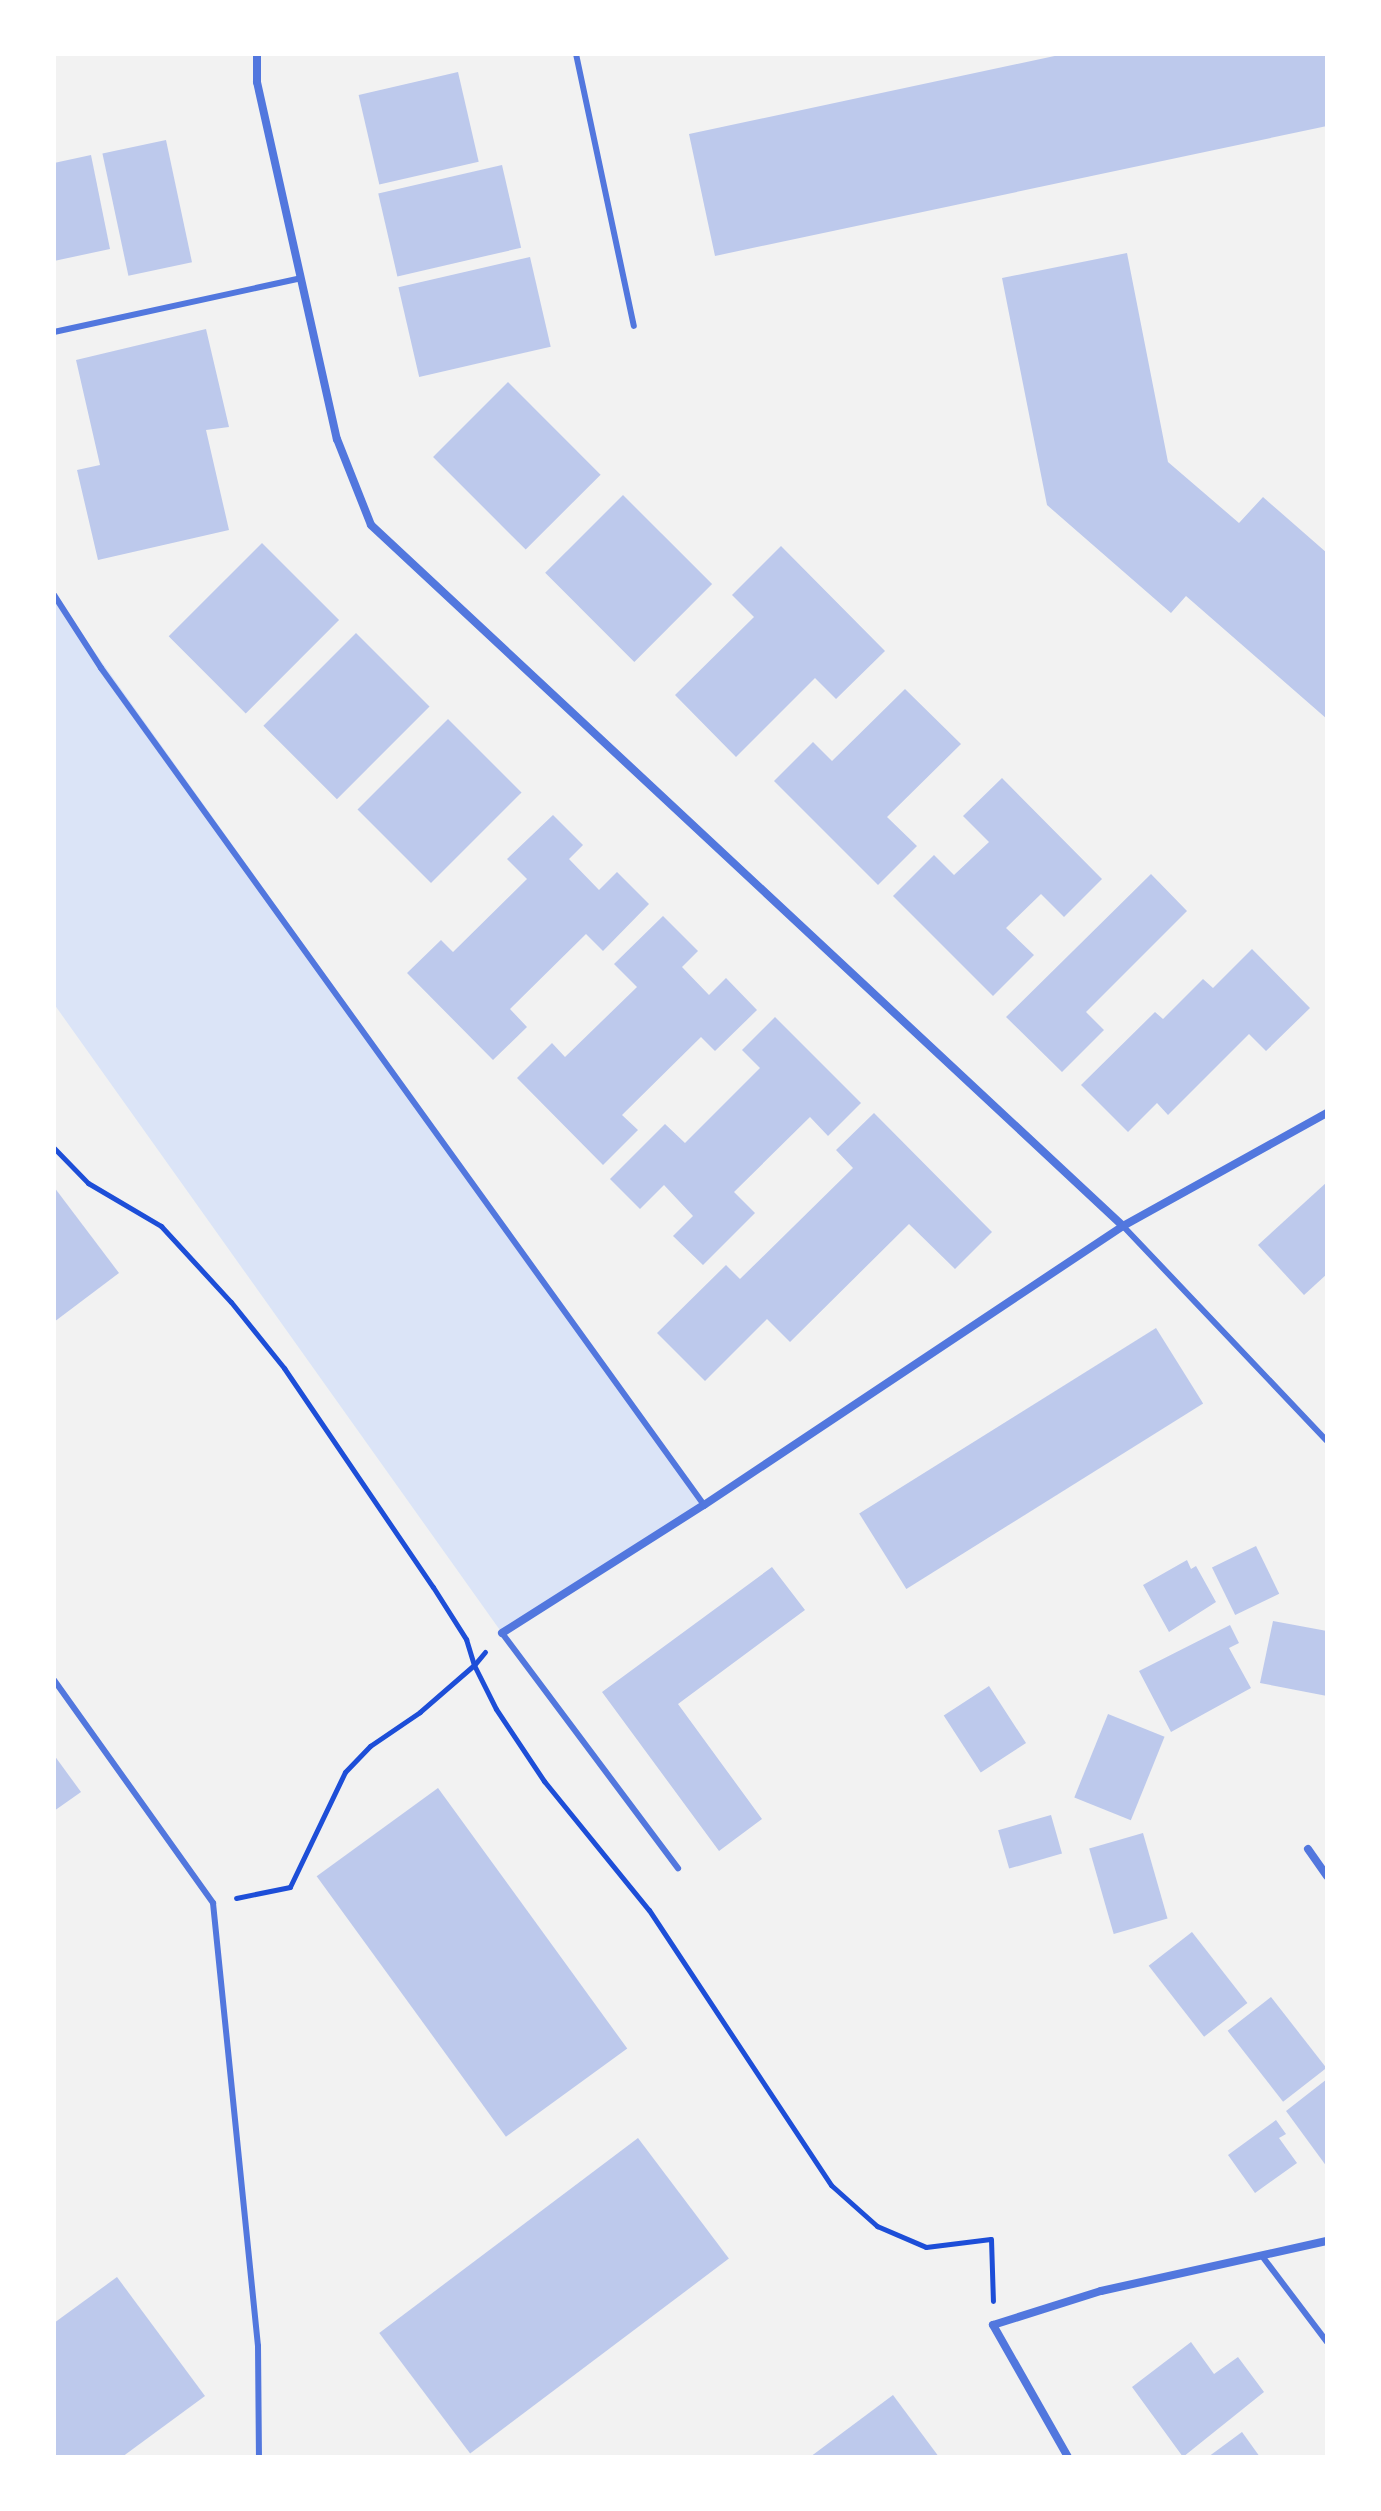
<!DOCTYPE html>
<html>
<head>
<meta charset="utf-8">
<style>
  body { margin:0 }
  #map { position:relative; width:1381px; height:2511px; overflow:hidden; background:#f2f2f2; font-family:"Golos Text",sans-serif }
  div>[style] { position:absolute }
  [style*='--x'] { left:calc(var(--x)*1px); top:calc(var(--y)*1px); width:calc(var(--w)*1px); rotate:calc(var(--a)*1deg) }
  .green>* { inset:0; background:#dbe4f7 }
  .building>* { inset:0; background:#bdc9ec; transform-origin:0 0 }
  .path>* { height:5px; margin:-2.5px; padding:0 2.5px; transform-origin:2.5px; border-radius:2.5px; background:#1d4ed8 }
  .service>* { height:6px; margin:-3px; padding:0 3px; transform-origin:3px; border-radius:3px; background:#5277de }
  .minor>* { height:8px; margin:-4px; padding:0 4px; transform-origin:4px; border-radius:4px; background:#5277de }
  span { translate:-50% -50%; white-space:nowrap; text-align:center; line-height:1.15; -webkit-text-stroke:6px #fff; paint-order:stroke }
  .frame { position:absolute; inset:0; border:56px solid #fff; pointer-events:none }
</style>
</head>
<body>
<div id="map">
  <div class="green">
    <div style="clip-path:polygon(54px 595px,704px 1505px,502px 1633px,54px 1004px)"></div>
  </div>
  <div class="building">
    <div style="clip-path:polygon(1064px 54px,1327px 54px,1327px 126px,715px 256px,689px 134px)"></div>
    <div style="left:458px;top:72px;width:92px;height:102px;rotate:77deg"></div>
    <div style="left:166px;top:140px;width:125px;height:65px;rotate:78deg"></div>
    <div style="clip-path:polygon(91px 155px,110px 249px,54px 261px,54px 163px)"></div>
    <div style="left:502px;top:165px;width:85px;height:127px;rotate:77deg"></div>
    <div style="clip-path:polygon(1127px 253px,1168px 462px,1239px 523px,1263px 497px,1327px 553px,1327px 719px,1186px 596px,1171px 613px,1047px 505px,1002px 278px)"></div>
    <div style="left:530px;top:257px;width:92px;height:135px;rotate:77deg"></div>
    <div style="clip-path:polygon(206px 329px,229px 427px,206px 430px,229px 530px,98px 560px,77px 470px,100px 465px,76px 360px)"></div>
    <div style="left:508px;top:382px;width:131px;height:106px;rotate:45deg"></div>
    <div style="left:623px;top:495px;width:126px;height:110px;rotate:45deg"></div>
    <div style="left:262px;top:543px;width:109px;height:132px;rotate:45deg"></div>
    <div style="clip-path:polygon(781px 546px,885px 651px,836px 699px,815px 678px,736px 757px,675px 695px,754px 617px,732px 595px)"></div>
    <div style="left:356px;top:633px;width:104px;height:131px;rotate:45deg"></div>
    <div style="clip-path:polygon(905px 689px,961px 744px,887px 817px,917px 846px,878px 885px,774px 781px,813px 742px,832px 761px)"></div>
    <div style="left:448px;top:719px;width:104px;height:128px;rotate:45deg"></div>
    <div style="clip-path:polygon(1002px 778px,1102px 879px,1064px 917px,1041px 894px,1006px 928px,1034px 955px,993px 996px,893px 896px,934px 855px,954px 875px,989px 842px,963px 816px)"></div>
    <div style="clip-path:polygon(553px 815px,583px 845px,569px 859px,599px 890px,617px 872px,649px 904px,603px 951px,586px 934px,510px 1009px,527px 1027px,493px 1060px,407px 973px,441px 940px,453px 952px,527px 879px,507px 859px)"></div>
    <div style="clip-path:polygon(1151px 874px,1187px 911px,1086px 1012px,1104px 1030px,1062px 1072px,1006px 1017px)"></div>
    <div style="clip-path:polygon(663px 916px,698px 951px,682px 967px,709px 995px,726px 978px,757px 1010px,715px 1051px,701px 1037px,622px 1115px,638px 1130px,603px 1165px,517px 1078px,552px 1043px,565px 1057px,637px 987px,614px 964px)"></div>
    <div style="clip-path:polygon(1252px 949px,1310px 1008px,1266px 1051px,1249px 1034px,1168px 1115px,1157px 1103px,1128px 1132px,1081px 1085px,1155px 1012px,1163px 1019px,1203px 979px,1213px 988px)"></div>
    <div style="clip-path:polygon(775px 1017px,861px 1103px,828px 1136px,810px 1117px,734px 1192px,755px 1213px,703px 1265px,673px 1236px,693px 1216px,664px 1185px,640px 1209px,610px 1179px,665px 1124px,685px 1143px,760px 1068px,742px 1050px)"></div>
    <div style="clip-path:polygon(874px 1113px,992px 1232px,955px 1269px,909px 1224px,790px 1342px,767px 1319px,705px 1381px,657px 1333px,726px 1265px,740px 1279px,853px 1168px,836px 1150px)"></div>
    <div style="clip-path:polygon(1327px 1182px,1327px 1274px,1304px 1295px,1258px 1245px)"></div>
    <div style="clip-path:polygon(54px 1187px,119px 1273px,54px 1322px)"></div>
    <div style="left:1156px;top:1328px;width:89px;height:350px;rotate:58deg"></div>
    <div style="left:1256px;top:1546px;width:53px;height:49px;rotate:64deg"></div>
    <div style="clip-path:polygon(1187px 1560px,1191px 1569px,1196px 1566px,1216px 1602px,1169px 1632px,1143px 1585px)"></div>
    <div style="clip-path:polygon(772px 1567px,805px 1610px,678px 1704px,762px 1819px,719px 1851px,602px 1692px)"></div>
    <div style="clip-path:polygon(1273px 1621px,1327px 1631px,1327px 1696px,1260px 1683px)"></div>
    <div style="clip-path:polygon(1230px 1625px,1239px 1643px,1229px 1648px,1251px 1688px,1171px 1732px,1139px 1671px)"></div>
    <div style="left:989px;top:1686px;width:68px;height:54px;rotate:57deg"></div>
    <div style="left:1108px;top:1714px;width:61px;height:90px;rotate:22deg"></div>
    <div style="clip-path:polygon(54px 1755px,81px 1792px,54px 1811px)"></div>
    <div style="left:438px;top:1788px;width:322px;height:150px;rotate:54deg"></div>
    <div style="left:1051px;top:1815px;width:40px;height:55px;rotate:74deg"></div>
    <div style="left:1143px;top:1833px;width:89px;height:56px;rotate:74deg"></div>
    <div style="left:1192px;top:1932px;width:90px;height:55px;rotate:52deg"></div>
    <div style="left:1271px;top:1997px;width:90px;height:55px;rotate:52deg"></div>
    <div style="clip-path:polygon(1327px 2079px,1327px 2167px,1286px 2111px)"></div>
    <div style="clip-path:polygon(1276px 2120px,1286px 2134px,1279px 2138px,1297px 2163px,1255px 2193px,1228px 2155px)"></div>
    <div style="left:638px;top:2138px;width:151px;height:324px;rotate:53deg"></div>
    <div style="clip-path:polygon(117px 2277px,205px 2396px,122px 2457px,54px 2457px,54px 2323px)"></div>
    <div style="clip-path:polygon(1191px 2342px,1214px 2374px,1238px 2357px,1264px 2392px,1183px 2457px,1132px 2387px)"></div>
    <div style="clip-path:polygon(893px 2395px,939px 2457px,810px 2457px)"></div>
    <div style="clip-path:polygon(1242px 2432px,1260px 2457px,1208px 2457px)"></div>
  </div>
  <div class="path">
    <div style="--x:54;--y:1148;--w:49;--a:45.8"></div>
    <div style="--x:88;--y:1183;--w:85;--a:30.5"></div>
    <div style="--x:161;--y:1226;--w:103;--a:47.4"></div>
    <div style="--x:231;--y:1302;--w:85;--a:51.2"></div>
    <div style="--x:284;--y:1368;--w:265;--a:55.8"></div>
    <div style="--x:433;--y:1587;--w:62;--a:57.6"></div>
    <div style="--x:466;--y:1639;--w:27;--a:73"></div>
    <div style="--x:474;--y:1665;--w:72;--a:139"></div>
    <div style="--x:420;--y:1712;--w:60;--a:145.8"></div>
    <div style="--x:370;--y:1746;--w:36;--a:134"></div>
    <div style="--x:345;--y:1772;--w:127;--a:115.6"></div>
    <div style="--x:290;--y:1887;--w:55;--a:168.5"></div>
    <div style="--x:485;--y:1652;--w:17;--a:130"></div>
    <div style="--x:474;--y:1665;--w:49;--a:63.4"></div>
    <div style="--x:496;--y:1709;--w:87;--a:56.3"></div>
    <div style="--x:544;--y:1781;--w:166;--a:50.9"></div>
    <div style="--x:649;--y:1910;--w:330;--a:56.5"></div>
    <div style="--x:831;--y:2185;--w:62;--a:41.7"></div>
    <div style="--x:877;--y:2226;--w:53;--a:23.2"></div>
    <div style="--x:926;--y:2247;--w:65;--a:-7"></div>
    <div style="--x:991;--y:2239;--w:62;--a:88.2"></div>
  </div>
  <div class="service">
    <div style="--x:576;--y:54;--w:278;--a:78"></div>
    <div style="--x:54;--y:332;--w:250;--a:-12.3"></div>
    <div style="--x:54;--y:595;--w:87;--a:57.2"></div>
    <div style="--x:101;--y:668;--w:1032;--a:54.23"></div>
    <div style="--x:1123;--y:1226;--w:296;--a:46.5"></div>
    <div style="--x:502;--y:1633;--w:294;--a:53.2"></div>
    <div style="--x:54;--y:1680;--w:274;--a:54.5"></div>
    <div style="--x:213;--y:1903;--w:445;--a:84.2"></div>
    <div style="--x:258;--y:2346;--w:111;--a:89.5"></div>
    <div style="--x:1262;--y:2256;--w:108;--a:52.9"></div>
  </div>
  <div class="minor">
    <div style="--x:257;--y:54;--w:28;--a:90"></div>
    <div style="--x:257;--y:82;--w:366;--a:77.4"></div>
    <div style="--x:337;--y:439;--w:92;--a:68.4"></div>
    <div style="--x:371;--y:525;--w:1028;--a:42.99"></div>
    <div style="--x:502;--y:1633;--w:239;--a:-32.4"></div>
    <div style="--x:704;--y:1505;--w:503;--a:-33.66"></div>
    <div style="--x:1123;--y:1226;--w:233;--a:-29"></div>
    <div style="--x:1308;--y:1849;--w:33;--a:55"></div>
    <div style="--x:1068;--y:2457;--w:152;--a:-119.6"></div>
    <div style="--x:993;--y:2325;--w:113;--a:-17.5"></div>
    <div style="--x:1101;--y:2291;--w:231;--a:-12.5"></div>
  </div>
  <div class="frame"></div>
</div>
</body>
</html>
